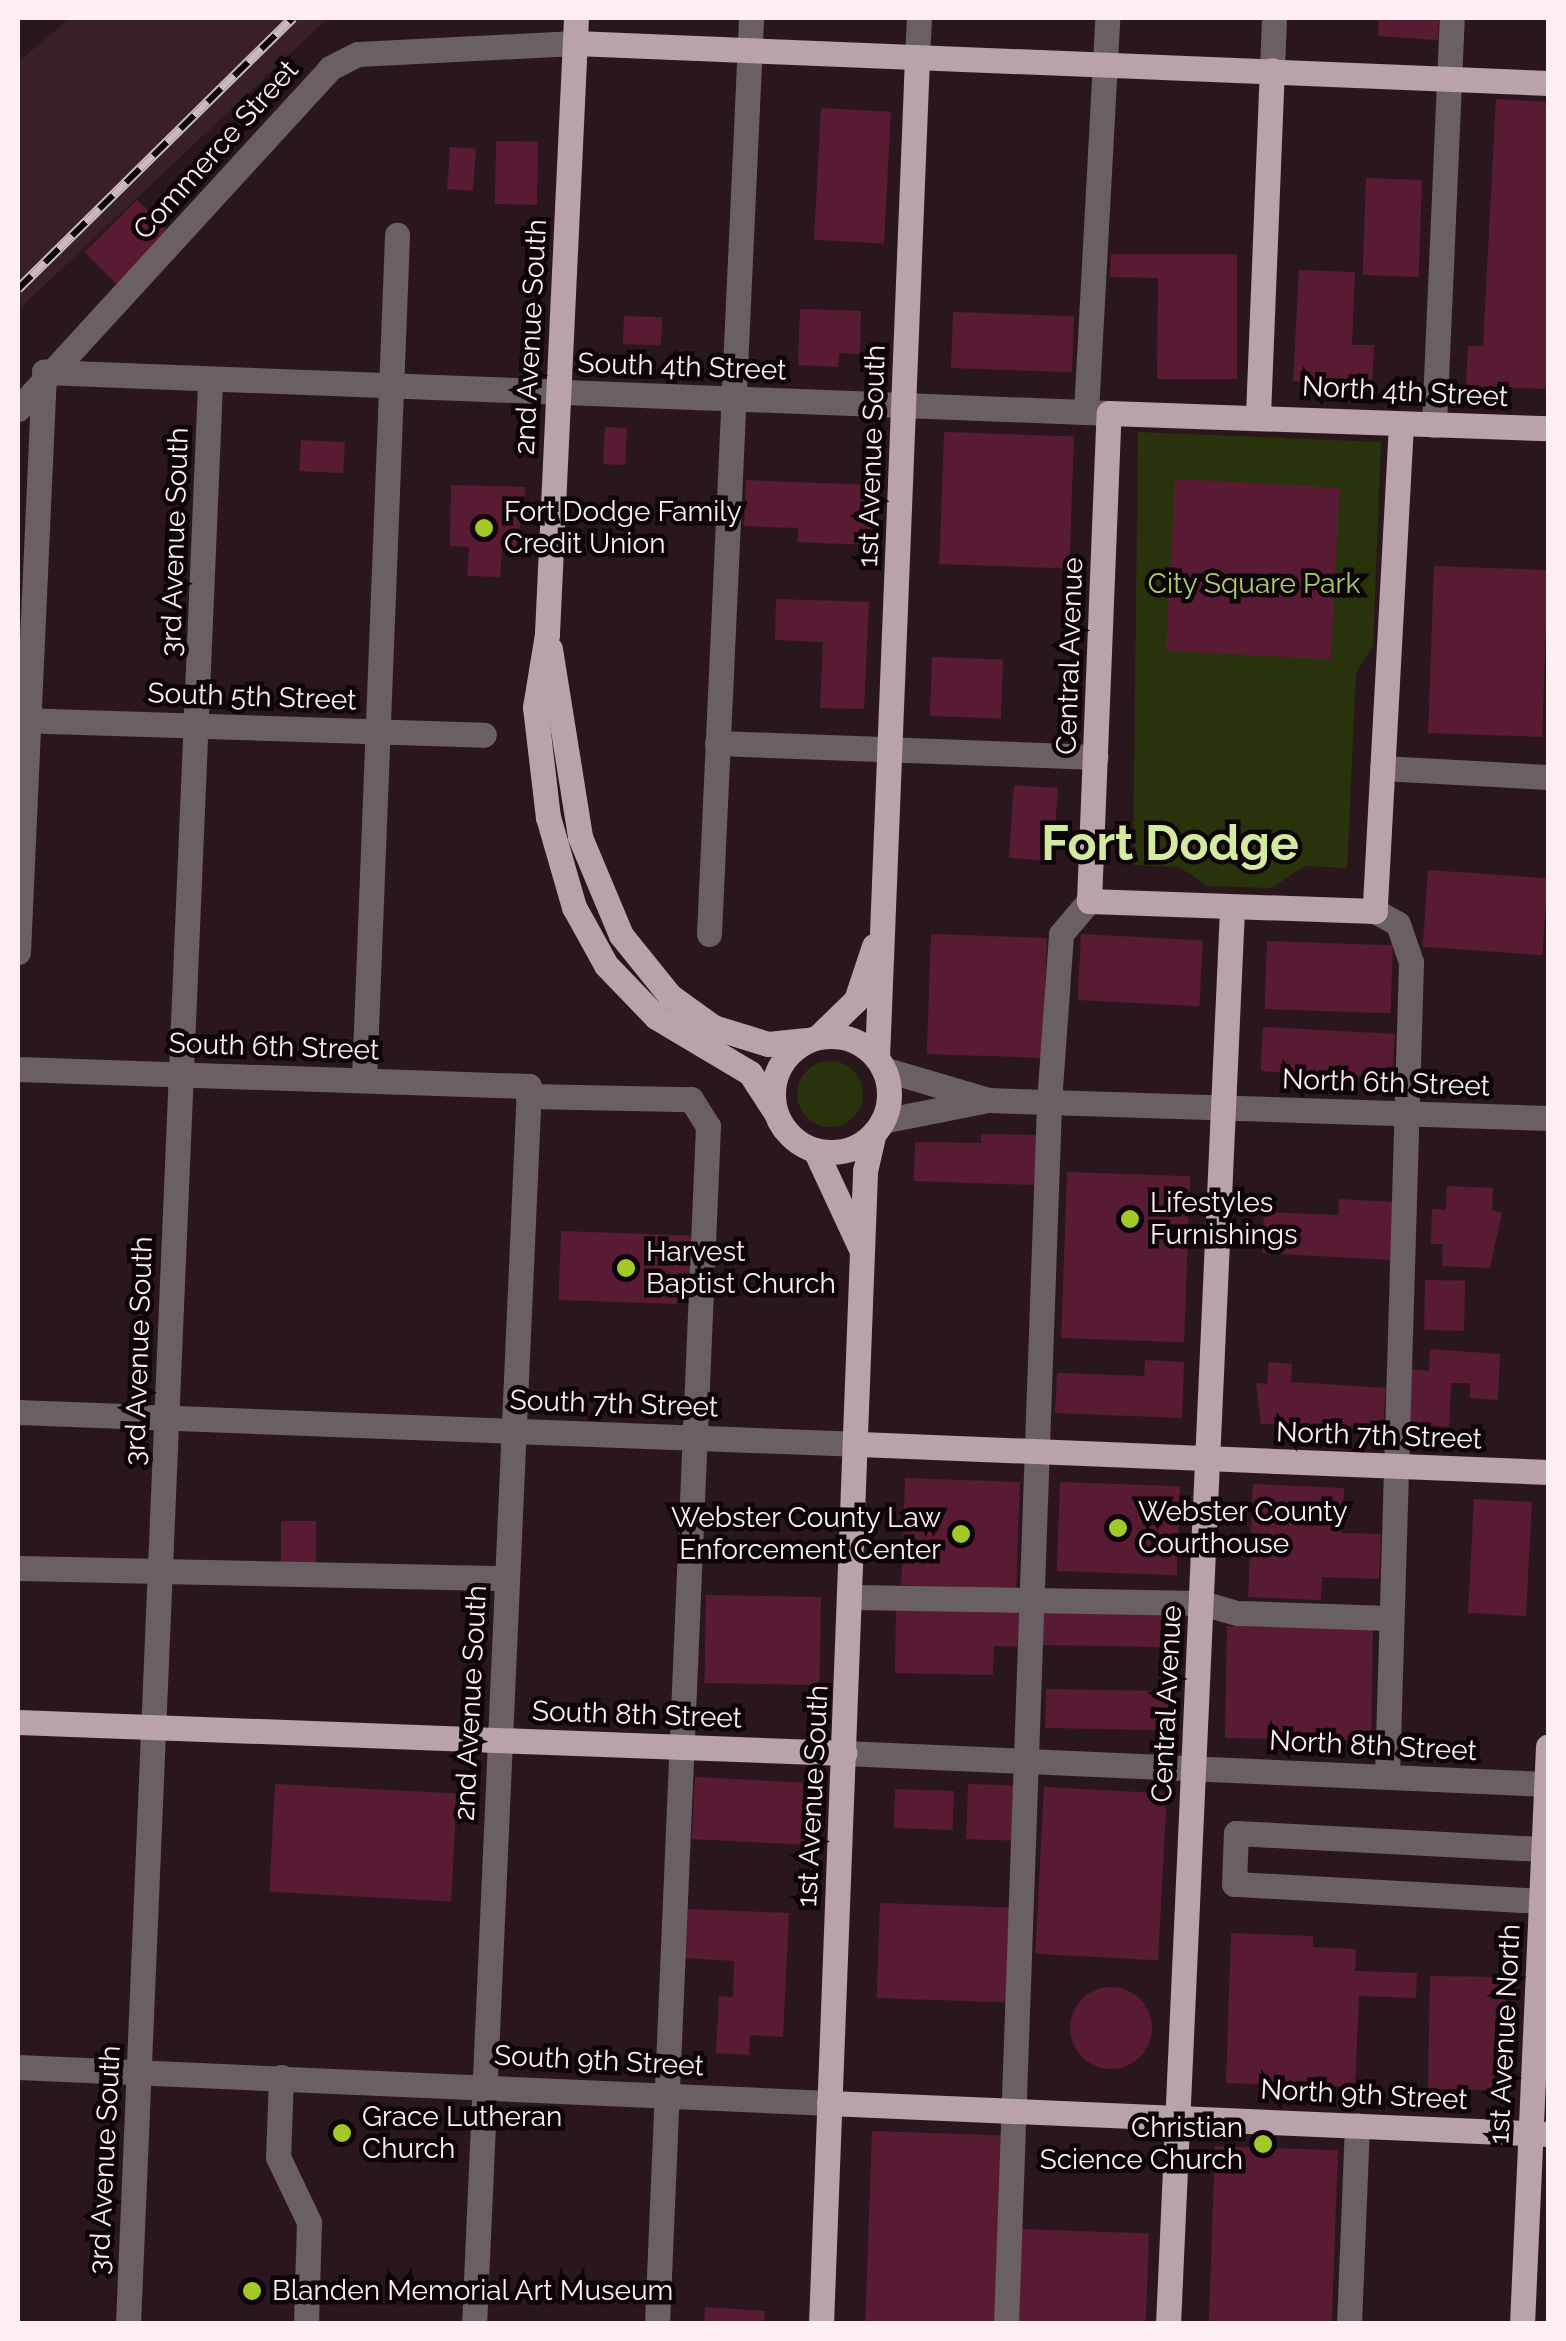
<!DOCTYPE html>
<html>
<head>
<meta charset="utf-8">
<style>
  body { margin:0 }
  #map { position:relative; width:1566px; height:2341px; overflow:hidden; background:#2a171d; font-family:Raleway,sans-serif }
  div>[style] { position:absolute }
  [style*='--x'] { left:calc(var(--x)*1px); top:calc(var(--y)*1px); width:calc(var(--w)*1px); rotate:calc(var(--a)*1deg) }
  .built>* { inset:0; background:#391f28 }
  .green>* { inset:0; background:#28330c }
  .round { border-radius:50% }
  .building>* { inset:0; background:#591b33; transform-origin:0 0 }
  .minor>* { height:25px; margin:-12.5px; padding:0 12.5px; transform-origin:12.5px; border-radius:12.5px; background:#6a5f62 }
  .major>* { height:25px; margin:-12.5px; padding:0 12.5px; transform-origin:12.5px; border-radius:12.5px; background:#b9a2a8 }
  .major>.ring { margin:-12.5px; padding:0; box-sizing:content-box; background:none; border:25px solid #b9a2a8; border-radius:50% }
  .rail>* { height:10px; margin-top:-5px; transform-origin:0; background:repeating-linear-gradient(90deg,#0d0507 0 19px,#c9babd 0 38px); box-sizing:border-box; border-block:2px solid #c9babd }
  .dots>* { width:28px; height:28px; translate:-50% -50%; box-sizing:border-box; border:5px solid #0d0507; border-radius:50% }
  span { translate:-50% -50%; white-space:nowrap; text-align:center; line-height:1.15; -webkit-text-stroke:9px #0d0507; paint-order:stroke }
  .street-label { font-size:28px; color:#fceef1 }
  .poi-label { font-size:28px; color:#fceef1 }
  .left { translate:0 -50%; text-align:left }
  .right { translate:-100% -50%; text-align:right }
  .park-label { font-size:28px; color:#aecb6d }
  .town-label { font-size:48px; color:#d2eba0; font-weight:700 }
  .frame { position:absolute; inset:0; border:20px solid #fceef1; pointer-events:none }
</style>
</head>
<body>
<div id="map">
  <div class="built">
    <div style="clip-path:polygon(70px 18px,328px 18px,18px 310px,18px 62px)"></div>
  </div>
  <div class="green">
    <div style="clip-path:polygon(1138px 432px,1381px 442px,1373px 646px,1356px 673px,1347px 868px,1305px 866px,1271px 888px,1208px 886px,1179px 867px,1133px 865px)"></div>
    <div class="round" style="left:797px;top:1061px;width:66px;height:66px"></div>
  </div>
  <div class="building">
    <div style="clip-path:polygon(1379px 18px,1439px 18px,1438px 40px,1378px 36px)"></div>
    <div style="clip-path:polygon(1496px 99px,1548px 102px,1548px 389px,1466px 386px,1468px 346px,1483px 346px)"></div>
    <div style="left:821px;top:108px;width:70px;height:132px;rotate:3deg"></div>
    <div style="left:496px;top:141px;width:42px;height:63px;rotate:1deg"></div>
    <div style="left:450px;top:147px;width:26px;height:42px;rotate:4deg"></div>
    <div style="left:1366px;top:178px;width:56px;height:97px;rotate:2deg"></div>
    <div style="left:137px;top:200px;width:47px;height:74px;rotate:45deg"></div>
    <div style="clip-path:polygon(1111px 254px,1237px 254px,1237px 379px,1157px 379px,1158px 278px,1110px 277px)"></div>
    <div style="clip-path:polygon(1299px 270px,1355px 272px,1352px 345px,1374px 345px,1372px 385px,1293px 381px)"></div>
    <div style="clip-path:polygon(800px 309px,861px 311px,860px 354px,839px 353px,838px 367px,798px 365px)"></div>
    <div style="left:953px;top:312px;width:121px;height:56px;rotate:2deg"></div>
    <div style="left:624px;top:316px;width:38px;height:28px;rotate:2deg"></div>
    <div style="left:605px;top:427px;width:22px;height:37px;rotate:3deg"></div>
    <div style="left:944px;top:432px;width:130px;height:132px;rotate:2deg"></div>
    <div style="left:301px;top:440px;width:44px;height:31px;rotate:3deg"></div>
    <div style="left:1175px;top:479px;width:165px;height:172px;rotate:3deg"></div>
    <div style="clip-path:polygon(746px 480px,873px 485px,870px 545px,797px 542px,798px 528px,744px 526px)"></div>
    <div style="clip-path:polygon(451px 485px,526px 487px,516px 550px,502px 549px,500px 577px,467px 576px,469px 547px,450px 546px)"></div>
    <div style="left:1434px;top:566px;width:114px;height:167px;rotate:2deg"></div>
    <div style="clip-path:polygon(776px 599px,869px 602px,864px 709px,820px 708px,823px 642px,775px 640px)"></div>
    <div style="left:932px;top:657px;width:71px;height:59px;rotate:2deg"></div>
    <div style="left:1014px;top:785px;width:44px;height:73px;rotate:4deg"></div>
    <div style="left:1428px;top:870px;width:120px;height:77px;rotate:4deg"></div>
    <div style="left:931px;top:934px;width:116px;height:120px;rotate:2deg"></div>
    <div style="left:1081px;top:934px;width:122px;height:66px;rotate:3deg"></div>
    <div style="left:1267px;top:941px;width:126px;height:68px;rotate:2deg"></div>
    <div style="left:1263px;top:1027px;width:132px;height:44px;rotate:3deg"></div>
    <div style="clip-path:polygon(981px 1134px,1038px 1135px,1035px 1185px,914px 1181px,915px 1142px,981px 1143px)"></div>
    <div style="left:1067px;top:1172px;width:123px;height:166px;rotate:2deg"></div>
    <div style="clip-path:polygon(1447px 1186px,1493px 1188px,1492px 1211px,1502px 1212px,1490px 1268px,1442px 1266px,1443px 1244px,1431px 1244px,1432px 1209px,1446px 1210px)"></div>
    <div style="clip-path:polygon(1339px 1199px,1394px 1202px,1391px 1260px,1262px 1253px,1264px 1212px,1338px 1215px)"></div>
    <div style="left:561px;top:1231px;width:133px;height:69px;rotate:2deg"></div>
    <div style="left:1425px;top:1280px;width:40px;height:50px;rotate:1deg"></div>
    <div style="clip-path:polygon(1430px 1349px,1500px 1354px,1498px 1400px,1470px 1398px,1470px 1383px,1451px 1383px,1449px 1427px,1409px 1424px,1406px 1368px,1429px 1371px)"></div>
    <div style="clip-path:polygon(1145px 1360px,1184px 1362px,1182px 1418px,1055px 1413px,1057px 1373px,1144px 1376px)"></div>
    <div style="clip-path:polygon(1269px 1362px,1292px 1364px,1291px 1382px,1386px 1388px,1383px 1427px,1261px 1424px,1256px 1383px,1267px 1384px)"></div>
    <div style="left:905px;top:1478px;width:115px;height:107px;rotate:2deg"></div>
    <div style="left:1060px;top:1482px;width:120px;height:89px;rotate:2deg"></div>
    <div style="clip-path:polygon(1253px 1484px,1344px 1488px,1342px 1533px,1381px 1534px,1379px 1579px,1322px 1577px,1321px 1600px,1248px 1597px)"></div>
    <div style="left:1474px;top:1499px;width:58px;height:114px;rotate:3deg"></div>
    <div style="left:281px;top:1521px;width:35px;height:44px"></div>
    <div style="left:706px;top:1595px;width:115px;height:88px;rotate:1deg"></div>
    <div style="left:1043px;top:1608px;width:134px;height:37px;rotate:1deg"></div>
    <div style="clip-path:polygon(896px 1609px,1023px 1611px,1022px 1647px,994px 1646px,993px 1675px,895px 1673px)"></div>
    <div style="left:1227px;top:1626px;width:146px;height:112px;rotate:1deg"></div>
    <div style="left:1046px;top:1689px;width:127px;height:39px;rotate:1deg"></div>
    <div style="left:695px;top:1777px;width:126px;height:62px;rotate:3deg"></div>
    <div style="left:275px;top:1784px;width:182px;height:108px;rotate:3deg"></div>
    <div style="left:968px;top:1784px;width:48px;height:55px;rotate:2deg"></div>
    <div style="left:1044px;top:1787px;width:123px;height:167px;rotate:3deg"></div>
    <div style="left:895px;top:1789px;width:59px;height:39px;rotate:2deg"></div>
    <div style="left:880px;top:1903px;width:134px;height:95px;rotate:2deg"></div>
    <div style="clip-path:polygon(688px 1909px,789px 1913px,783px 2037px,750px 2035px,749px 2055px,716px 2053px,719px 1996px,733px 1997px,734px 1961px,685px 1958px)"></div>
    <div style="clip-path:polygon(1231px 1933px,1313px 1936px,1313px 1947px,1356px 1949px,1355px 1971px,1417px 1973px,1416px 1998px,1359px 1996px,1355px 2087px,1226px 2083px)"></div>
    <div style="left:1430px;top:1976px;width:77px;height:113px;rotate:1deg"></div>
    <div class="round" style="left:1070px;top:1987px;width:82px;height:82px"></div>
    <div style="left:872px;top:2131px;width:132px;height:193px;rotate:2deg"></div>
    <div style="left:1215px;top:2146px;width:123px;height:178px;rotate:2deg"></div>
    <div style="left:1022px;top:2229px;width:127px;height:95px;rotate:2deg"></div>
    <div style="clip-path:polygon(705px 2307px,765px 2311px,764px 2324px,704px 2324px)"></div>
  </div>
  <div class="minor">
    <div style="--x:917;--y:58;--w:40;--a:-87.1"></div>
    <div style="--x:1272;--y:70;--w:52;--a:-87.8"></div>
    <div style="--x:18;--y:409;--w:462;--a:-47.5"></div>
    <div style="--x:330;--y:68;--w:31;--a:-27"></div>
    <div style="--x:358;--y:54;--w:217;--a:-2.9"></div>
    <div style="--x:1086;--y:412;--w:395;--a:-86.9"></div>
    <div style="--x:1434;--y:425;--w:407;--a:-87.5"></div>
    <div style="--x:18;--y:720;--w:466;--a:1.8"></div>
    <div style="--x:717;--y:743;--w:379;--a:2.1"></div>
    <div style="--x:1382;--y:768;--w:166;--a:3.1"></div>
    <div style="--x:1375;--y:911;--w:26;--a:29"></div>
    <div style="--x:1398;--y:924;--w:40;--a:71.1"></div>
    <div style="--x:1411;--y:962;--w:814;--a:91.69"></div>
    <div style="--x:709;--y:934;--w:917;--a:-87.37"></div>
    <div style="--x:18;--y:952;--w:581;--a:-87.43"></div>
    <div style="--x:44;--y:372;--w:1066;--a:2.2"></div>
    <div style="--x:18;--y:1069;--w:511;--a:1.91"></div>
    <div style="--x:529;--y:1086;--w:1239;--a:92.54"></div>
    <div style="--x:883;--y:1069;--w:109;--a:16.4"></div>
    <div style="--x:364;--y:1080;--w:846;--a:-87.76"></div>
    <div style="--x:528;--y:1096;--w:163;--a:1.1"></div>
    <div style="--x:691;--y:1099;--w:32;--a:58"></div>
    <div style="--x:708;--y:1126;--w:1199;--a:92.44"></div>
    <div style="--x:882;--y:1121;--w:108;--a:-11.2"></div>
    <div style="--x:988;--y:1100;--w:560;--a:1.84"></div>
    <div style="--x:18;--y:1412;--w:843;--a:2.18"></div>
    <div style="--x:18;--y:1568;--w:489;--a:1.2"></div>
    <div style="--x:853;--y:1597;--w:349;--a:1"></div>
    <div style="--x:1202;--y:1603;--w:37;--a:16"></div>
    <div style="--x:1238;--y:1613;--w:151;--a:1.9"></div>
    <div style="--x:844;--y:1753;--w:705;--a:2.52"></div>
    <div style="--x:1541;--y:1901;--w:307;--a:-176.8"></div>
    <div style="--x:1234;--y:1884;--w:51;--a:-87.8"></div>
    <div style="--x:1236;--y:1833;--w:307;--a:3"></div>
    <div style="--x:18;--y:2067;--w:812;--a:2.54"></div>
    <div style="--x:281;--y:2077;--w:80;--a:92.1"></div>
    <div style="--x:278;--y:2157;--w:72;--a:64.5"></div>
    <div style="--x:309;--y:2222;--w:102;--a:91.7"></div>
    <div style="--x:128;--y:2324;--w:1946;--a:-87.58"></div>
    <div style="--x:1006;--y:2324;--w:1223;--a:-87.98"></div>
    <div style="--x:1049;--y:1102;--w:168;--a:-85.9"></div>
    <div style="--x:1061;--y:934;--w:43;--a:-49.7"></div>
    <div style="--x:1349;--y:2324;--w:199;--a:-87.7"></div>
  </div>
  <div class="major">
    <div style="--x:576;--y:18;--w:617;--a:92.7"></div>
    <div style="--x:547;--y:634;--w:74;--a:99.3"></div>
    <div style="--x:535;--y:707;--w:111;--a:83.3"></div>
    <div style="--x:548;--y:817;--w:94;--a:73.9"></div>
    <div style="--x:574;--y:907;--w:66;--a:61.1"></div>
    <div style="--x:606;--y:965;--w:72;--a:46.1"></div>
    <div style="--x:656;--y:1017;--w:109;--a:30.8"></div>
    <div style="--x:750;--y:1073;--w:44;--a:57"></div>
    <div style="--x:575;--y:43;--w:974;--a:2.35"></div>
    <div style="--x:1258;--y:415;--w:345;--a:-87.7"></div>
    <div style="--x:1401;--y:424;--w:488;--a:93.1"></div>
    <div style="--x:1375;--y:911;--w:286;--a:-178"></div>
    <div style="--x:1089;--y:901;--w:488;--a:-87.7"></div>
    <div style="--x:1109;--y:413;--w:439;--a:2"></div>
    <div style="--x:550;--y:649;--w:190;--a:80.9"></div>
    <div style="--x:580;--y:837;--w:106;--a:67.3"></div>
    <div style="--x:621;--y:935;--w:78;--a:51.2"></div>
    <div style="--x:670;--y:996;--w:53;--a:35.8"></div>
    <div style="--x:713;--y:1027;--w:58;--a:17.2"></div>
    <div style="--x:768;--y:1044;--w:39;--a:-6"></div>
    <div class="ring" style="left:773px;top:1036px;width:91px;height:91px"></div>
    <div style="--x:819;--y:1036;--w:52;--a:-44.2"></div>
    <div style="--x:856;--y:1000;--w:57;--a:-71.6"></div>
    <div style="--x:877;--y:1058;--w:1001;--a:-87.71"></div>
    <div style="--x:815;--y:1150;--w:107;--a:65.1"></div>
    <div style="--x:860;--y:1444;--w:689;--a:2.33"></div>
    <div style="--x:18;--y:1722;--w:827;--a:2.15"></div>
    <div style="--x:829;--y:2103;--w:720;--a:2.47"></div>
    <div style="--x:821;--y:2324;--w:1154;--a:-87.81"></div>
    <div style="--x:865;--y:1171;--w:39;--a:-77"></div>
    <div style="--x:1168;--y:2324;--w:1418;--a:-87.41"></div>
    <div style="--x:1522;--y:2324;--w:578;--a:-87.42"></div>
  </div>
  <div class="rail">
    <div style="--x:18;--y:289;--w:386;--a:-44.6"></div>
  </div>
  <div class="dots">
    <div style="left:484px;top:528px;background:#a2c928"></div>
    <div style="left:1130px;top:1219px;background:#a2c928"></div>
    <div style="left:626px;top:1268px;background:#a2c928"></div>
    <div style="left:1118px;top:1528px;background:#a2c928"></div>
    <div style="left:961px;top:1534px;background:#a2c928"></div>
    <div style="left:342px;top:2133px;background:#a2c928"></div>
    <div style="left:1263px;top:2144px;background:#a2c928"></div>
    <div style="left:252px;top:2291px;background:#a2c928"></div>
  </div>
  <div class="street-label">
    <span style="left:216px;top:150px;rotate:-48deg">Commerce Street</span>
    <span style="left:531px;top:337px;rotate:-87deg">2nd Avenue South</span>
    <span style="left:682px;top:367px;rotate:2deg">South 4th Street</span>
    <span style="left:1405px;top:392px;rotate:3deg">North 4th Street</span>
    <span style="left:872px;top:456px;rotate:-88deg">1st Avenue South</span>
    <span style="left:175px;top:542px;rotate:-88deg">3rd Avenue South</span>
    <span style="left:1070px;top:656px;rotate:-88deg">Central Avenue</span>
    <span style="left:252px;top:697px;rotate:2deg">South 5th Street</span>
    <span style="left:274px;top:1047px;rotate:2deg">South 6th Street</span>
    <span style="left:1386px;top:1083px;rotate:2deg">North 6th Street</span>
    <span style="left:139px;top:1351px;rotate:-88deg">3rd Avenue South</span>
    <span style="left:614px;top:1404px;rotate:2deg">South 7th Street</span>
    <span style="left:1379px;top:1436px;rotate:2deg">North 7th Street</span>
    <span style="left:471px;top:1703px;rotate:-87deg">2nd Avenue South</span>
    <span style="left:1167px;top:1704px;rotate:-87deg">Central Avenue</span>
    <span style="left:637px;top:1715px;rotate:2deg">South 8th Street</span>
    <span style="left:1373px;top:1746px;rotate:3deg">North 8th Street</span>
    <span style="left:813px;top:1796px;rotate:-87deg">1st Avenue South</span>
    <span style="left:1505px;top:2034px;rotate:-87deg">1st Avenue North</span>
    <span style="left:599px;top:2061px;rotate:3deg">South 9th Street</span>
    <span style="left:1364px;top:2095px;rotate:3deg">North 9th Street</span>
    <span style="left:105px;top:2160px;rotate:-87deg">3rd Avenue South</span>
  </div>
  <div class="poi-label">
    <span class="left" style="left:504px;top:528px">Fort Dodge Family<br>Credit Union</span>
    <span class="left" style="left:1150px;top:1219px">Lifestyles<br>Furnishings</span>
    <span class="left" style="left:646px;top:1268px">Harvest<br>Baptist Church</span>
    <span class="left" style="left:1138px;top:1528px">Webster County<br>Courthouse</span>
    <span class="right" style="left:941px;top:1534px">Webster County Law<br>Enforcement Center</span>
    <span class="left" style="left:362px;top:2133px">Grace Lutheran<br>Church</span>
    <span class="right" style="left:1243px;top:2144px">Christian<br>Science Church</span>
    <span class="left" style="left:272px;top:2291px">Blanden Memorial Art Museum</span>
  </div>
  <div class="park-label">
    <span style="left:1254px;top:584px">City Square Park</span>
  </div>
  <div class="town-label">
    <span style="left:1170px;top:844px">Fort Dodge</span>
  </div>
  <div class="frame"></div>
</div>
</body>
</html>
